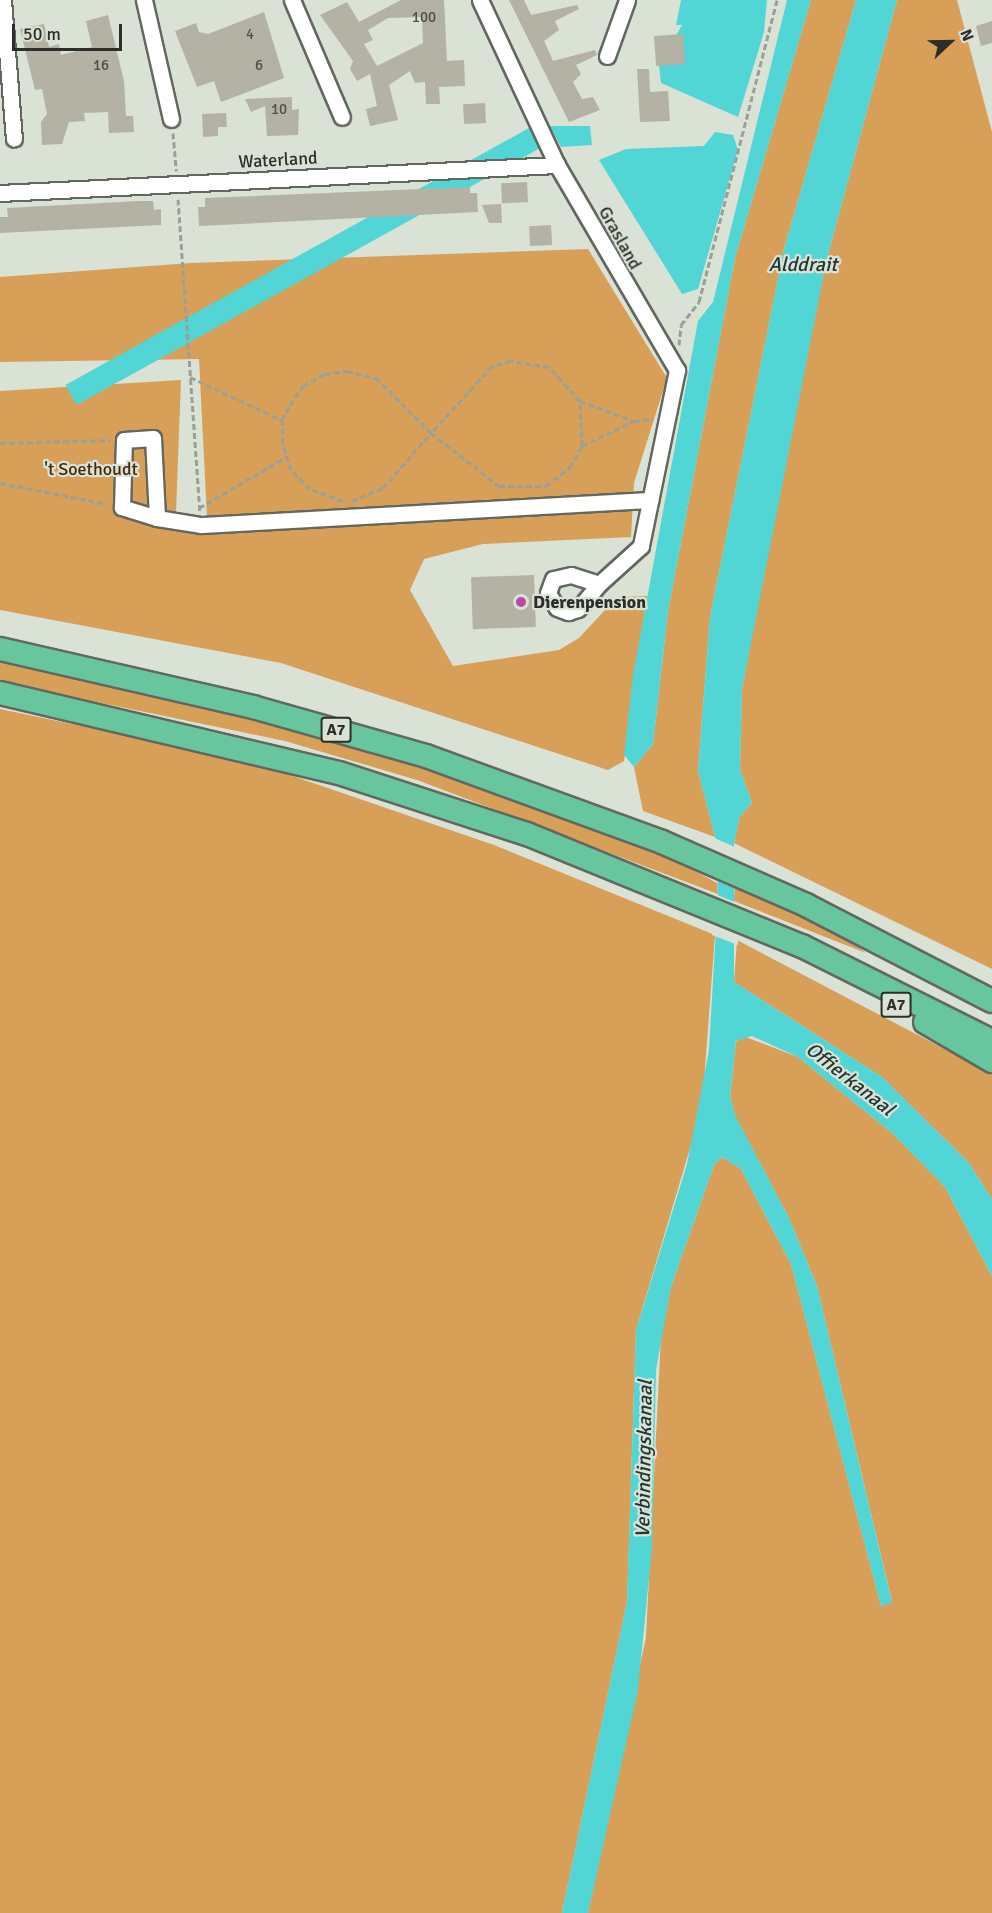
<!DOCTYPE html>
<html>
<head>
<meta charset="utf-8">
<style>
  body { margin:0 }
  #map { position:relative; width:992px; height:1913px; overflow:hidden; background:#dae1d5; font-family:Signika,sans-serif }
  div>[style] { position:absolute }
  [style*='--x'] { left:calc(var(--x)*1px); top:calc(var(--y)*1px); width:calc(var(--w)*1px); rotate:calc(var(--a)*1deg) }
  .green>* { inset:0; background:#d89f58 }
  .water>* { inset:0; background:#52d5d5; transform-origin:0 0 }
  .pier>* { inset:0; background:#dae1d5 }
  .building>* { inset:0; background:#b3b2a5; transform-origin:0 0 }
  .path>* { height:3px; margin-top:-1.5px; transform-origin:0; background:repeating-linear-gradient(90deg,#9aa096 0 6px,transparent 0 9px) }
  .roads { filter:drop-shadow(2px 0 #62685e) drop-shadow(-2px 0 #62685e) drop-shadow(0 2px #62685e) drop-shadow(0 -2px #62685e) }
  .minor>* { height:15px; margin:-7.5px; padding:0 7.5px; transform-origin:7.5px; border-radius:7.5px; background:#fff }
  .highway>* { height:22px; margin:-11px; padding:0 11px; transform-origin:11px; border-radius:11px; background:#67c69d }
  .dots>* { width:16px; height:16px; translate:-50% -50%; box-sizing:border-box; border:3px solid #dae1d5; border-radius:50% }
  span { translate:-50% -50%; white-space:nowrap; text-align:center; line-height:1.15; -webkit-text-stroke:4.5px #dae1d5; paint-order:stroke }
  .number-label { font-size:15px; color:#4d4f48 }
  .number-label span { -webkit-text-stroke-width:0 }
  .shield-label span { padding:2px 4px; background:#dae1d5; border:2px solid; border-radius:4px; -webkit-text-stroke-width:0 }
  .shield-label { font-size:16px; color:#2b2e29; font-weight:700 }
  .street-label { font-size:18px; color:#2b2e29 }
  .park-label { font-size:18px; color:#412909 }
  .poi-label { font-size:18px; color:#2b2e29; font-weight:700 }
  .left { translate:0 -50%; text-align:left }
  .water-label { font-size:20px; color:#203736; font-style:italic }
  .north { position:absolute; left:920px; top:12px; width:60px; height:60px; -webkit-text-stroke:4px #dae1d5; paint-order:stroke; rotate:68deg; font-size:16px; font-weight:700; line-height:24px; text-align:center; color:#2b2e29 }
  .north::after { content:''; display:block; margin:auto; width:21px; height:27px; background:#2b2e29; clip-path:polygon(50% 0,100% 100%,50% 72%,0 100%) }
  .scale { position:absolute; left:12px; top:24px; width:110px; height:27px; box-sizing:border-box; border:3px solid #2b2e29; border-top:0; padding-left:8px; font-size:18px; line-height:21px; white-space:nowrap; color:#2b2e29; -webkit-text-stroke:4px #dae1d5; paint-order:stroke }
</style>
</head>
<body>
<div id="map">
  <div class="green">
    <div style="clip-path:polygon(811px 0,856px 0,784px 249px,710px 617px,698px 771px,715px 837px,643px 811px,634px 767px,653px 744px,668px 611px,735px 258px)"></div>
    <div style="clip-path:polygon(897px 0,957px 0,992px 132px,992px 969px,734px 843px,740px 816px,752px 803px,740px 770px,742px 689px,793px 416px,827px 258px)"></div>
    <div style="clip-path:polygon(588px 249px,667px 378px,634px 483px,631px 537px,483px 544px,424px 559px,410px 590px,453px 666px,559px 650px,579px 638px,617px 597px,647px 596px,624px 761px,608px 770px,281px 663px,0 610px,0 391px,181px 380px,176px 513px,207px 517px,199px 359px,0 362px,0 277px,191px 263px)"></div>
    <div style="clip-path:polygon(0 659px,294px 726px,425px 765px,650px 847px,717px 883px,718px 894px,417px 780px,285px 741px,0 682px)"></div>
    <div style="clip-path:polygon(0 709px,249px 761px,494px 845px,715px 935px,702px 1108px,636px 1330px,627px 1602px,562px 1913px,0 1913px)"></div>
    <div style="clip-path:polygon(735px 880px,839px 932px,866px 953px,734px 901px)"></div>
    <div style="clip-path:polygon(737px 940px,992px 1074px,992px 1199px,969px 1163px,882px 1077px,734px 982px)"></div>
    <div style="clip-path:polygon(743px 1036px,798px 1057px,892px 1133px,945px 1187px,992px 1276px,992px 1913px,588px 1913px,646px 1637px,661px 1336px,671px 1287px,714px 1165px,722px 1157px,741px 1169px,791px 1264px,881px 1606px,892px 1602px,817px 1286px,789px 1218px,735px 1116px,730px 1096px,736px 1042px)"></div>
  </div>
  <div class="water">
    <div style="clip-path:polygon(681px 0,767px 0,764px 32px,738px 117px,661px 83px,659px 66px,682px 25px,676px 25px)"></div>
    <div style="clip-path:polygon(787px 0,811px 0,735px 258px,668px 611px,653px 744px,634px 767px,624px 755px,633px 675px,698px 321px,713px 302px)"></div>
    <div style="clip-path:polygon(856px 0,897px 0,827px 258px,742px 689px,740px 770px,752px 803px,740px 816px,734px 843px,734px 982px,882px 1077px,969px 1163px,992px 1199px,992px 1276px,945px 1187px,892px 1133px,798px 1057px,752px 1036px,736px 1041px,730px 1096px,735px 1115px,789px 1218px,817px 1286px,892px 1603px,881px 1606px,791px 1264px,741px 1169px,722px 1157px,714px 1165px,671px 1287px,656px 1370px,652px 1547px,638px 1690px,588px 1913px,562px 1913px,627px 1602px,636px 1330px,687px 1164px,709px 1050px,718px 894px,715px 837px,698px 771px,710px 617px,784px 249px)"></div>
    <div style="clip-path:polygon(550px 126px,590px 126px,592px 145px,561px 147px)"></div>
    <div style="left:529px;top:128px;width:23px;height:530px;rotate:61deg"></div>
    <div style="clip-path:polygon(715px 132px,733px 135px,738px 150px,698px 289px,682px 294px,599px 160px,626px 149px,704px 146px)"></div>
  </div>
  <div class="pier">
    <div style="clip-path:polygon(712px 837px,735px 847px,736px 889px,714px 880px)"></div>
    <div style="clip-path:polygon(715px 894px,737px 903px,738px 945px,712px 935px)"></div>
  </div>
  <div class="building">
    <div style="clip-path:polygon(evenodd,401px 0,444px 0,447px 61px,464px 60px,465px 86px,439px 87px,440px 104px,426px 104px,425px 82px,415px 83px,410px 71px,389px 85px,398px 120px,370px 126px,366px 109px,377px 106px,370px 74px,357px 81px,350px 69px,353px 61px,320px 15px,347px 2px,359px 22px,401px 0,422px 17px,423px 43px,377px 66px,364px 44px,373px 40px,368px 30px,388px 18px,422px 17px)"></div>
    <div style="clip-path:polygon(509px 0,524px 0,531px 15px,577px 5px,579px 9px,555px 21px,559px 30px,544px 41px,553px 61px,595px 50px,597px 55px,576px 65px,581px 74px,573px 82px,582px 99px,593px 97px,600px 110px,569px 122px)"></div>
    <div style="clip-path:polygon(264px 12px,284px 78px,221px 102px,214px 81px,197px 87px,175px 31px,196px 23px,199px 32px,208px 34px)"></div>
    <div style="clip-path:polygon(108px 15px,124px 81px,126px 116px,133px 116px,134px 132px,109px 133px,108px 112px,84px 113px,85px 121px,69px 122px,62px 144px,42px 145px,41px 122px,47px 114px,42px 89px,35px 90px,20px 29px,44px 24px,49px 47px,59px 44px,61px 55px,92px 47px,86px 21px)"></div>
    <div style="clip-path:polygon(992px 21px,992px 43px,981px 46px,976px 26px)"></div>
    <div style="left:683px;top:34px;width:30px;height:29px;rotate:86deg"></div>
    <div style="clip-path:polygon(637px 69px,649px 69px,650px 92px,668px 91px,670px 121px,640px 122px)"></div>
    <div style="clip-path:polygon(292px 97px,292px 110px,299px 109px,298px 135px,267px 136px,265px 106px,251px 112px,245px 99px)"></div>
    <div style="left:485px;top:103px;width:20px;height:22px;rotate:87deg"></div>
    <div style="clip-path:polygon(226px 113px,227px 127px,218px 127px,218px 136px,203px 137px,202px 114px)"></div>
    <div style="left:527px;top:182px;width:20px;height:26px;rotate:87deg"></div>
    <div style="clip-path:polygon(470px 187px,470px 193px,477px 193px,478px 212px,199px 226px,198px 207px,205px 207px,205px 198px)"></div>
    <div style="clip-path:polygon(139px 201px,153px 201px,154px 210px,161px 209px,161px 225px,0 233px,0 217px,8px 217px,7px 208px)"></div>
    <div style="clip-path:polygon(501px 204px,502px 223px,489px 223px,482px 205px)"></div>
    <div style="left:551px;top:225px;width:20px;height:22px;rotate:87deg"></div>
    <div style="left:534px;top:575px;width:52px;height:63px;rotate:88deg"></div>
  </div>
  <div class="path">
    <div style="--x:173;--y:133;--w:38;--a:85"></div>
    <div style="--x:178;--y:199;--w:314;--a:86"></div>
    <div style="--x:679;--y:345;--w:20;--a:-84"></div>
    <div style="--x:681;--y:325;--w:29;--a:-52"></div>
    <div style="--x:699;--y:302;--w:312;--a:-75.5"></div>
    <div style="--x:190;--y:377;--w:101;--a:25.3"></div>
    <div style="--x:580;--y:401;--w:58;--a:20.3"></div>
    <div style="--x:634;--y:421;--w:19;--a:-6"></div>
    <div style="--x:0;--y:443;--w:110;--a:-1.6"></div>
    <div style="--x:582;--y:446;--w:58;--a:-25.7"></div>
    <div style="--x:0;--y:483;--w:109;--a:11.1"></div>
    <div style="--x:343;--y:501;--w:35;--a:-160"></div>
    <div style="--x:310;--y:489;--w:27;--a:-135"></div>
    <div style="--x:291;--y:470;--w:28;--a:-107"></div>
    <div style="--x:283;--y:443;--w:23;--a:-92"></div>
    <div style="--x:282;--y:420;--w:17;--a:-62"></div>
    <div style="--x:290;--y:405;--w:23;--a:-56"></div>
    <div style="--x:303;--y:386;--w:25;--a:-29"></div>
    <div style="--x:325;--y:374;--w:22;--a:-8"></div>
    <div style="--x:347;--y:371;--w:30;--a:14"></div>
    <div style="--x:376;--y:378;--w:78;--a:45"></div>
    <div style="--x:431;--y:433;--w:86;--a:37.9"></div>
    <div style="--x:499;--y:486;--w:47;--a:0"></div>
    <div style="--x:546;--y:486;--w:31;--a:-38"></div>
    <div style="--x:570;--y:467;--w:24;--a:-60"></div>
    <div style="--x:582;--y:446;--w:45;--a:-92.5"></div>
    <div style="--x:580;--y:401;--w:46;--a:-132.4"></div>
    <div style="--x:549;--y:367;--w:38;--a:-171"></div>
    <div style="--x:511;--y:361;--w:20;--a:165"></div>
    <div style="--x:492;--y:366;--w:91;--a:132.3"></div>
    <div style="--x:352;--y:501;--w:34;--a:-23"></div>
    <div style="--x:383;--y:488;--w:73;--a:-48.9"></div>
    <div style="--x:199;--y:508;--w:101;--a:-30.4"></div>
  </div>
  <div class="roads">
    <div class="minor">
      <div style="--x:3;--y:0;--w:139;--a:85.5"></div>
      <div style="--x:144;--y:0;--w:122;--a:77.2"></div>
      <div style="--x:292;--y:0;--w:127;--a:66.9"></div>
      <div style="--x:480;--y:0;--w:182;--a:65"></div>
      <div style="--x:557;--y:165;--w:238;--a:59.7"></div>
      <div style="--x:677;--y:370;--w:180;--a:101.6"></div>
      <div style="--x:641;--y:546;--w:57;--a:137.9"></div>
      <div style="--x:599;--y:584;--w:29;--a:-162"></div>
      <div style="--x:571;--y:575;--w:18;--a:167"></div>
      <div style="--x:553;--y:579;--w:15;--a:110"></div>
      <div style="--x:548;--y:593;--w:17;--a:59"></div>
      <div style="--x:557;--y:608;--w:12;--a:20"></div>
      <div style="--x:568;--y:612;--w:10;--a:-17"></div>
      <div style="--x:578;--y:609;--w:33;--a:-50"></div>
      <div style="--x:607;--y:56;--w:59;--a:-70.3"></div>
      <div style="--x:0;--y:193;--w:558;--a:-2.88"></div>
      <div style="--x:157;--y:518;--w:37;--a:-163"></div>
      <div style="--x:122;--y:507;--w:67;--a:-88.3"></div>
      <div style="--x:124;--y:440;--w:29;--a:-4"></div>
      <div style="--x:153;--y:438;--w:80;--a:87.1"></div>
      <div style="--x:157;--y:518;--w:45;--a:9"></div>
      <div style="--x:201;--y:525;--w:450;--a:-3.2"></div>
    </div>
    <div class="highway">
      <div style="--x:0;--y:649;--w:260;--a:12.9"></div>
      <div style="--x:253;--y:707;--w:180;--a:15.8"></div>
      <div style="--x:426;--y:756;--w:251;--a:20"></div>
      <div style="--x:662;--y:842;--w:157;--a:23.6"></div>
      <div style="--x:806;--y:905;--w:209;--a:27.3"></div>
      <div style="--x:0;--y:693;--w:348;--a:13.3"></div>
      <div style="--x:339;--y:773;--w:198;--a:18"></div>
      <div style="--x:527;--y:834;--w:297;--a:22.2"></div>
      <div style="--x:802;--y:946;--w:212;--a:26.6"></div>
      <div style="--x:925;--y:1022;--w:78;--a:30.2"></div>
    </div>
  </div>
  <div class="dots">
    <div style="left:521px;top:602px;background:#bb49a4"></div>
  </div>
  <div class="number-label">
    <span style="left:424px;top:18px">100</span>
    <span style="left:250px;top:35px">4</span>
    <span style="left:101px;top:66px">16</span>
    <span style="left:259px;top:66px">6</span>
    <span style="left:279px;top:110px">10</span>
  </div>
  <div class="shield-label">
    <span style="left:336px;top:730px">A7</span>
    <span style="left:896px;top:1005px">A7</span>
  </div>
  <div class="street-label">
    <span style="left:278px;top:160px;rotate:-3deg">Waterland</span>
    <span style="left:620px;top:238px;rotate:61deg">Grasland</span>
  </div>
  <div class="park-label">
    <span style="left:91px;top:469px">'t Soethoudt</span>
  </div>
  <div class="poi-label">
    <span class="left" style="left:533px;top:602px">Dierenpension</span>
  </div>
  <div class="water-label">
    <span style="left:803px;top:264px">Alddrait</span>
    <span style="left:850px;top:1079px;rotate:38deg">Offierkanaal</span>
    <span style="left:644px;top:1459px;rotate:-89deg">Verbindingskanaal</span>
  </div>
  <div class="north">N</div>
  <div class="scale">50 m</div>
</div>
</body>
</html>
